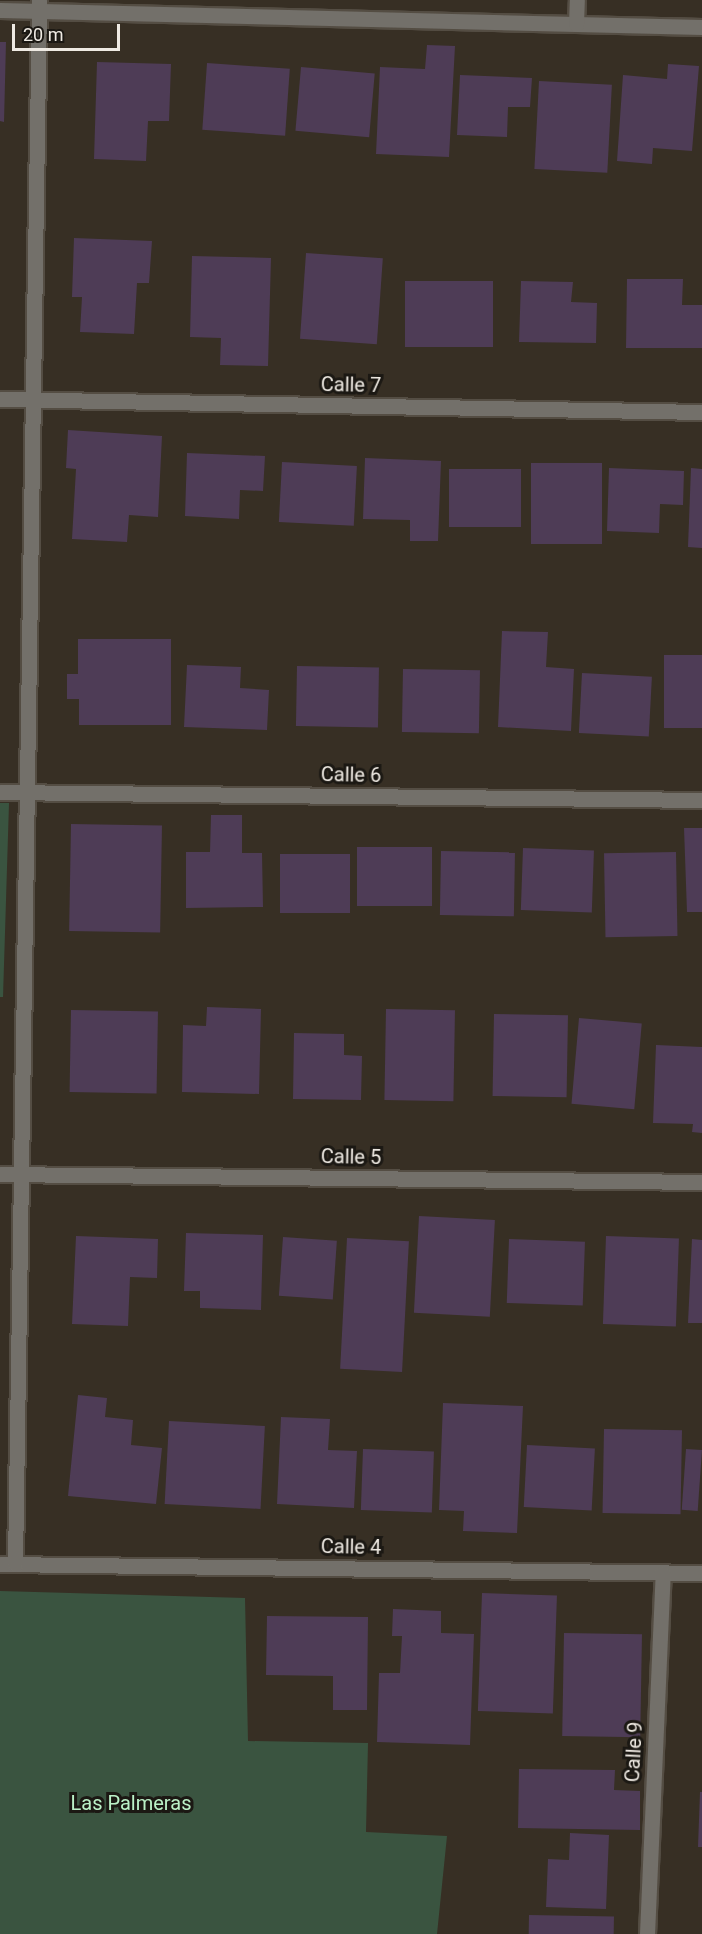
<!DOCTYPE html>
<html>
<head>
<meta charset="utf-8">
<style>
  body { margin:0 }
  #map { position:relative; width:702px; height:1934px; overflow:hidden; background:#372f24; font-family:Roboto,sans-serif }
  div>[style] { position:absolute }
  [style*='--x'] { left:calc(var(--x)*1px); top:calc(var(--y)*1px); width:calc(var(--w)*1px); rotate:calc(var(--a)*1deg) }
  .green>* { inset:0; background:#3a5440 }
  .building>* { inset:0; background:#4e3c56; transform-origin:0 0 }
  .roads { filter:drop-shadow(2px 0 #544d43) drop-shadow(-2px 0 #544d43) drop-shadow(0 2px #544d43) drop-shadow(0 -2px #544d43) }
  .minor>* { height:15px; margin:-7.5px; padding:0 7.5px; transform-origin:7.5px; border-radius:7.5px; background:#73706a }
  span { translate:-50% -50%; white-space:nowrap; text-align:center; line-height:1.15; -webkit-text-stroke:6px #1b1813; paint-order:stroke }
  .street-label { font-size:20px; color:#efeae3 }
  .park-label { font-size:20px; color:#bbf1c7 }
  .scale { position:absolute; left:12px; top:24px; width:108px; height:27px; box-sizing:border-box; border:3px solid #efeae3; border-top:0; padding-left:8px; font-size:18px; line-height:21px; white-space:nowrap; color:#efeae3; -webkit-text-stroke:4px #1b1813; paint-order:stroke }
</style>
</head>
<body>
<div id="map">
  <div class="green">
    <div style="clip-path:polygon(0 803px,9px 803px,3px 997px,0 997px)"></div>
    <div style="clip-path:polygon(0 1591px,245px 1598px,248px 1741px,368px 1743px,366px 1832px,447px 1836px,437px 1934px,0 1934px)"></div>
  </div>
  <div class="building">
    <div style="clip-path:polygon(0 42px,6px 42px,4px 122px,0 121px)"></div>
    <div style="clip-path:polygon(427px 45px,455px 46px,449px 157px,376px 154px,380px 67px,425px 69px)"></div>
    <div style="clip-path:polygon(97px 62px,171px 64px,169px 121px,148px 121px,146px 161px,94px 159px)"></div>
    <div style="left:207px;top:63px;width:83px;height:67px;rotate:4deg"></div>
    <div style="clip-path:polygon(668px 64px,699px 66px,692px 151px,653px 148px,652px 164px,617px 161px,623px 75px,667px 79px)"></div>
    <div style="left:301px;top:67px;width:74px;height:64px;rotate:5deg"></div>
    <div style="clip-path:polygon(460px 75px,532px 78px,530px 107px,508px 107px,507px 137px,457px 135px)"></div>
    <div style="left:539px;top:81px;width:73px;height:88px;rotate:3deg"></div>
    <div style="clip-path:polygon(74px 238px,152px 241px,149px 283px,137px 283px,134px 334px,80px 332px,82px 297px,72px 297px)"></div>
    <div style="left:306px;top:253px;width:77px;height:86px;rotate:4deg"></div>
    <div style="clip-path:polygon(192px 256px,271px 258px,268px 366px,220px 365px,221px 338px,190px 337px)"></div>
    <div style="clip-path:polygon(627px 279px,683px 279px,682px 305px,702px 305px,702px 348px,626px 348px)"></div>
    <div style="left:405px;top:281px;width:88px;height:66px"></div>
    <div style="clip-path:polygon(521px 281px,573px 282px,571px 302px,597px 303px,596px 343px,519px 342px)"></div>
    <div style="clip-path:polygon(68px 430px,162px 436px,158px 517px,129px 515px,127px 542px,72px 539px,76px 469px,66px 468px)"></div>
    <div style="clip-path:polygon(187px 453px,265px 456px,263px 491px,240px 490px,239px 519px,185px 516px)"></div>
    <div style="clip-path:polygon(365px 458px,441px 461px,438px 541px,410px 541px,410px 520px,363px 519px)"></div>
    <div style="left:282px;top:462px;width:75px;height:60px;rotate:3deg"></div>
    <div style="left:531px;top:463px;width:71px;height:81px"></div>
    <div style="clip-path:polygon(609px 468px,684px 471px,683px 505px,660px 504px,659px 533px,607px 531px)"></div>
    <div style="clip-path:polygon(691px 468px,702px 469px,702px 548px,688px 547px)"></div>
    <div style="left:449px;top:469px;width:72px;height:58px"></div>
    <div style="clip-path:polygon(502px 631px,548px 632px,546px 667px,574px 669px,571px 731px,498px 727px)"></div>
    <div style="clip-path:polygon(78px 639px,171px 639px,171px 725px,79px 725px,79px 699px,67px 699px,67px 674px,78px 674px)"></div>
    <div style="left:664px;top:655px;width:38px;height:73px"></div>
    <div style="clip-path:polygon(187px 665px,241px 667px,240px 688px,269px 690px,267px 730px,184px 727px)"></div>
    <div style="left:297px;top:666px;width:82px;height:60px;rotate:1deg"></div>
    <div style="left:403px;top:669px;width:77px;height:63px;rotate:1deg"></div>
    <div style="left:582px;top:673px;width:70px;height:60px;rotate:3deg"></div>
    <div style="clip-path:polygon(211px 815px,242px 815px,242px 853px,262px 853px,263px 907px,186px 908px,186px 852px,210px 852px)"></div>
    <div style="left:71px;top:824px;width:91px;height:107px;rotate:1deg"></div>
    <div style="clip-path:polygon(684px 828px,702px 828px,702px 912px,687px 912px)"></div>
    <div style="left:357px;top:847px;width:75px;height:59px"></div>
    <div style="left:523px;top:848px;width:71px;height:62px;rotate:2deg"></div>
    <div style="left:441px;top:851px;width:74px;height:64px;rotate:1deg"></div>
    <div style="left:676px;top:852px;width:84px;height:72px;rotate:89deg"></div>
    <div style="left:280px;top:854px;width:70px;height:59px"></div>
    <div style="clip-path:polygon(207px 1007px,261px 1009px,259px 1094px,182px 1092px,183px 1025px,206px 1026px)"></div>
    <div style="left:386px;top:1009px;width:69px;height:91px;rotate:1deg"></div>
    <div style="left:71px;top:1010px;width:87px;height:82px;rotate:1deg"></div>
    <div style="left:494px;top:1014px;width:74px;height:82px;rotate:1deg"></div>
    <div style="left:579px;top:1018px;width:63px;height:86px;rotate:5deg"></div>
    <div style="clip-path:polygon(294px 1033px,344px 1034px,344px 1055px,362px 1056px,361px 1100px,293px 1099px)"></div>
    <div style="clip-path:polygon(656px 1045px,702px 1047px,702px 1133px,692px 1132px,693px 1124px,653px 1123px)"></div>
    <div style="left:419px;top:1216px;width:76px;height:97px;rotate:3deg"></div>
    <div style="clip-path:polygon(186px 1233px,263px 1235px,261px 1310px,200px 1308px,200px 1291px,184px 1291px)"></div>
    <div style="clip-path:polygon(76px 1236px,158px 1239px,157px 1278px,130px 1277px,128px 1326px,72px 1324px)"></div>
    <div style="left:606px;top:1236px;width:73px;height:88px;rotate:2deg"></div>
    <div style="left:283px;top:1237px;width:54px;height:59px;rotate:4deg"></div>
    <div style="left:347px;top:1238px;width:62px;height:131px;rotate:3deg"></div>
    <div style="left:509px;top:1239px;width:76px;height:64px;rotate:2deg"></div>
    <div style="clip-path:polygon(692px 1239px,702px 1240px,702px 1323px,688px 1323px)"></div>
    <div style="clip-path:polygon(78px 1395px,107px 1398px,105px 1417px,133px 1420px,131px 1445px,162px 1448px,156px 1504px,68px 1496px)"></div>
    <div style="clip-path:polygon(443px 1403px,523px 1406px,517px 1533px,463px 1531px,464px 1511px,439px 1510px)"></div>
    <div style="clip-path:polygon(281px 1417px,330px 1419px,328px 1450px,357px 1451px,354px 1508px,277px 1504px)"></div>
    <div style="left:169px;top:1421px;width:96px;height:83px;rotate:3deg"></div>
    <div style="left:604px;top:1429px;width:78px;height:84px;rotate:1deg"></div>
    <div style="left:527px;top:1445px;width:68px;height:62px;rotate:3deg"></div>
    <div style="left:363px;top:1449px;width:71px;height:61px;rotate:2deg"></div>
    <div style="left:686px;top:1449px;width:16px;height:61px;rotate:4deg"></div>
    <div style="left:482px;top:1593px;width:75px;height:118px;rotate:2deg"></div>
    <div style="clip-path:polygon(393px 1609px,441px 1611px,441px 1633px,474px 1634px,470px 1745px,377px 1742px,379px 1673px,400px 1673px,402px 1636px,392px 1636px)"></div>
    <div style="clip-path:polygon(267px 1616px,368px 1617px,367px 1710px,333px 1710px,333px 1676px,266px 1675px)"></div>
    <div style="left:564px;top:1633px;width:78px;height:103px;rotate:1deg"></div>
    <div style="clip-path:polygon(519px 1769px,615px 1770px,614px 1790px,640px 1791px,640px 1830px,518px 1828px)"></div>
    <div style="clip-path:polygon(700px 1792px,702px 1792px,702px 1847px,698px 1847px)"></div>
    <div style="clip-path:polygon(570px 1833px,609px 1835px,606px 1909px,546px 1907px,548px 1859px,569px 1860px)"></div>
    <div style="left:529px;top:1915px;width:85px;height:19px;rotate:1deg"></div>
  </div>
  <div class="roads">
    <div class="minor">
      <div style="--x:0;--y:10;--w:702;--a:1.39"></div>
      <div style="--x:576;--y:24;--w:24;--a:-88"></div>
      <div style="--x:0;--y:399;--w:702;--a:1.06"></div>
      <div style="--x:0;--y:792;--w:702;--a:0.65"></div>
      <div style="--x:0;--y:1174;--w:702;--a:0.65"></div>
      <div style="--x:0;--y:1564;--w:702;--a:0.73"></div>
      <div style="--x:15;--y:1564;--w:1564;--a:-89.12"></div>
      <div style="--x:647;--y:1934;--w:361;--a:-87.5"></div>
    </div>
  </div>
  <div class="street-label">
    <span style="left:351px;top:385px;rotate:1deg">Calle 7</span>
    <span style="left:351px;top:775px;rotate:1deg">Calle 6</span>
    <span style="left:351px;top:1157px;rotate:1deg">Calle 5</span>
    <span style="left:351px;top:1547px;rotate:1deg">Calle 4</span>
    <span style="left:634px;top:1752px;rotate:-87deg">Calle 9</span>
  </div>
  <div class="park-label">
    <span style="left:131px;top:1803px">Las Palmeras</span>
  </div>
  <div class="scale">20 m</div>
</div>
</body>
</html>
